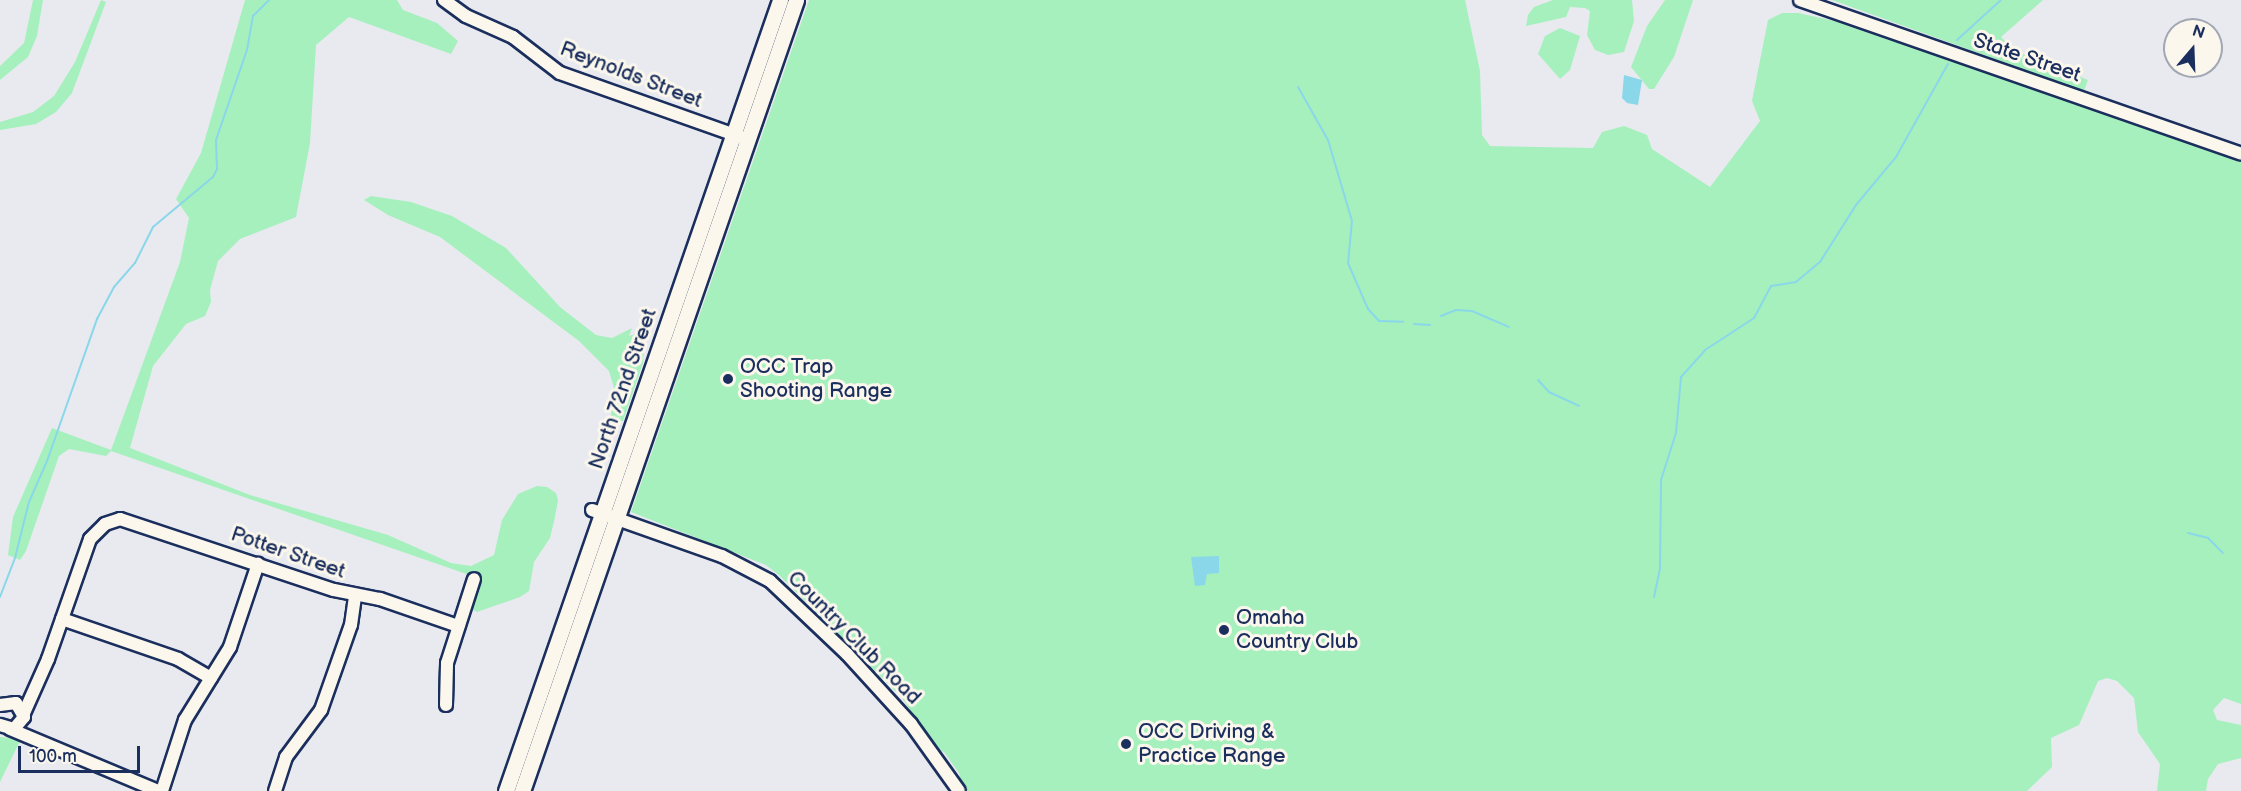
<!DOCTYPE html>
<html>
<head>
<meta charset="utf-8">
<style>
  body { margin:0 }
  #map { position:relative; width:2241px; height:791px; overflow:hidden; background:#e8eaf0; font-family:"Balsamiq Sans",sans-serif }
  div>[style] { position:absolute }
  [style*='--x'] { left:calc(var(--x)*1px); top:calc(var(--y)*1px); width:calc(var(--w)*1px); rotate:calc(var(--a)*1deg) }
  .green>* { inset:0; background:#a6f0be }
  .water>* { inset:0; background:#8ad7e9 }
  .stream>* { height:2px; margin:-1px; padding:0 1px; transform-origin:1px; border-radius:1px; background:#8ad7e9 }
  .roads { filter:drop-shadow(2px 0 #1b2f5e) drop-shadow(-2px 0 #1b2f5e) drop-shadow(0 2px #1b2f5e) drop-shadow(0 -2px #1b2f5e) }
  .minor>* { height:12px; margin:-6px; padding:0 6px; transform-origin:6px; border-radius:6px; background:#fbf7ec }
  .major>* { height:15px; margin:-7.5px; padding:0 7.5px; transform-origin:7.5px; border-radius:7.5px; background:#fbf7ec }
  .dots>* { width:16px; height:16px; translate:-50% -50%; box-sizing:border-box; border:3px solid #fbf7ec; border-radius:50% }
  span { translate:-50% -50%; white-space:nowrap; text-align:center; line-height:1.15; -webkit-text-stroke:6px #fbf7ec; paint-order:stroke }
  .street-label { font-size:21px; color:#1b2f5e }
  .poi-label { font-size:21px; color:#1b2f5e }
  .left { translate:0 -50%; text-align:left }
  .north { position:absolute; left:2163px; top:18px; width:60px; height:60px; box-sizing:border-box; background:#fbf7ec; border:2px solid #a1a7b3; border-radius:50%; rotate:19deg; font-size:16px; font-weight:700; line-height:24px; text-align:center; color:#1b2f5e }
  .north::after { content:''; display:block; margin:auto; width:21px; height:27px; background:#1b2f5e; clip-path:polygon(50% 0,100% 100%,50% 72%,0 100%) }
  .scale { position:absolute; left:18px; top:746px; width:122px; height:27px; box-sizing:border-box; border:3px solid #1b2f5e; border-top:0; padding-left:8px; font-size:18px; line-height:21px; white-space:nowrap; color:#1b2f5e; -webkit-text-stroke:4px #fbf7ec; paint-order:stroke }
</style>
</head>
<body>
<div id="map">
  <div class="green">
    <div style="clip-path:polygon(33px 0,43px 0,37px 36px,28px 57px,0 80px,0 66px,24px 43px)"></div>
    <div style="clip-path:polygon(101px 0,106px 2px,72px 93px,56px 112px,36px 124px,0 130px,0 122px,33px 112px,54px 96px,75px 62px)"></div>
    <div style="clip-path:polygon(245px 0,397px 0,403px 10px,437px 23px,458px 41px,451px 54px,349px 17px,316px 45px,310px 143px,296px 217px,240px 239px,218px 261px,210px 290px,211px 302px,205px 316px,186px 324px,153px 366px,130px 448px,250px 495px,388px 535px,451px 563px,471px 566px,494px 555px,502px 520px,518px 494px,537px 486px,547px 487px,556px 493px,558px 500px,555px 517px,550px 538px,534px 562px,529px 591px,520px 597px,477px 612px,472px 609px,472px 597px,478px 578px,111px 451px,106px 456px,69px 449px,59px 456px,26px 551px,20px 560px,8px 555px,13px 517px,52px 428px,111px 450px,180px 262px,189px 218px,176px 199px,201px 153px)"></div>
    <div style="clip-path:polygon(809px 0,1465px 0,1480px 71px,1482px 135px,1490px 146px,1593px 148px,1602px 132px,1624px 126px,1647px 135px,1652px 149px,1710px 187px,1760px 121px,1752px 101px,1768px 20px,1782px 13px,1798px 13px,1844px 23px,2241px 158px,2241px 704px,2224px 698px,2213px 710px,2217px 720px,2241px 725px,2241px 758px,2218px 764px,2208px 779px,2206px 791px,2157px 791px,2160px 764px,2138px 732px,2134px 698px,2117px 681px,2107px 678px,2098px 681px,2079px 725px,2051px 738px,2052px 767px,2027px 791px,964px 791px,959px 773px,944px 752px,936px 749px,902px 698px,780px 576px,766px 565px,631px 512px)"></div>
    <div style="clip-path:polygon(1553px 0,1632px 0,1634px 21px,1624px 52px,1608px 55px,1595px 50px,1587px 35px,1590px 11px,1585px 8px,1570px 7px,1566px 17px,1526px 26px,1528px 15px,1534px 7px)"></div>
    <div style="clip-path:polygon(1665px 0,1693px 0,1674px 57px,1654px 89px,1649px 89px,1631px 67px,1647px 26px)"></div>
    <div style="clip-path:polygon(1832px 0,2043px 0,2001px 37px,2015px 51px,2088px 80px,2084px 91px)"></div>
    <div style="clip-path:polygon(1560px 28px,1580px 36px,1570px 70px,1560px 79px,1538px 54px,1545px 36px)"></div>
    <div style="clip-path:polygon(371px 196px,411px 202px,452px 216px,506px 248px,560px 307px,596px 335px,612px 338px,632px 328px,629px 336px,641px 332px,645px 337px,643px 363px,623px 421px,610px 421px,615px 391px,609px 371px,579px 341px,440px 237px,388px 215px,364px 200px)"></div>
    <div style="clip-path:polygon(0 737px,21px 739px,0 782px)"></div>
  </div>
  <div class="water">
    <div style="clip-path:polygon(1624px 75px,1642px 80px,1638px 105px,1627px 103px,1622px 98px)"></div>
    <div style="clip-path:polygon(1219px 556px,1219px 573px,1207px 574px,1205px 585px,1195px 586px,1191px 557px)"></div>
  </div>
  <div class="stream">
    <div style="--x:1957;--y:40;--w:59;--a:-42.3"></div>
    <div style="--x:1298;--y:87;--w:61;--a:60.5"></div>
    <div style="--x:1328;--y:140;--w:84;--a:73.5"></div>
    <div style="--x:1352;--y:221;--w:42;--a:95.4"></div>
    <div style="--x:1348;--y:263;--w:50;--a:66.5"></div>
    <div style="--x:1368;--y:309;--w:16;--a:47"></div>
    <div style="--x:1379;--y:321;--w:24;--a:2"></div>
    <div style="--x:1441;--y:316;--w:16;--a:-22"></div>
    <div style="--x:1456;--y:310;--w:16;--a:4"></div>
    <div style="--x:1472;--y:311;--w:40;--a:23.4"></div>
    <div style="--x:1414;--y:324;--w:16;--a:4"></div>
    <div style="--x:1538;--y:380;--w:16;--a:47"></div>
    <div style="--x:1549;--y:392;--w:33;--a:25"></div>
    <div style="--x:2188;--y:533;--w:21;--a:14"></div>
    <div style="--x:2208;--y:538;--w:21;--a:45"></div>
    <div style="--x:0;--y:597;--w:42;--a:-69"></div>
    <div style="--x:15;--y:558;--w:58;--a:-76"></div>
    <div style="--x:29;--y:502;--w:45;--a:-66.3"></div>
    <div style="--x:47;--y:461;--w:151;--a:-70.6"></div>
    <div style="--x:97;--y:319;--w:36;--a:-62"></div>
    <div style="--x:114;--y:287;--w:32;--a:-49"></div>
    <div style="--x:135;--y:263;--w:40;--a:-63.4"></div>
    <div style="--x:153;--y:227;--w:78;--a:-39.8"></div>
    <div style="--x:213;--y:177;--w:9;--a:-63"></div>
    <div style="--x:217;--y:169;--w:29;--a:-92"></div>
    <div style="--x:216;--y:140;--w:95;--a:-71"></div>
    <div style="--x:247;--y:50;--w:35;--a:-80"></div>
    <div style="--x:253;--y:16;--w:23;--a:-45"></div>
    <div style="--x:1654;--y:597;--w:30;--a:-78"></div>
    <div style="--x:1660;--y:568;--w:88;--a:-89.3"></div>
    <div style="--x:1661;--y:480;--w:49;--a:-72.3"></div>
    <div style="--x:1676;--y:433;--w:56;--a:-84.9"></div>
    <div style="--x:1681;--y:377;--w:36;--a:-48"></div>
    <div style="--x:1705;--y:350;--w:59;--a:-33.1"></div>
    <div style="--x:1754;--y:318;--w:36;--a:-62"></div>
    <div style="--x:1771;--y:286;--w:25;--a:-9"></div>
    <div style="--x:1796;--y:282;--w:31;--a:-40"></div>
    <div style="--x:1820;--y:262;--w:67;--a:-57.7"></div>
    <div style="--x:1856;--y:205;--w:62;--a:-50.2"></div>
    <div style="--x:1896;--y:157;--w:107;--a:-60.8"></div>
  </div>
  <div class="roads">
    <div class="minor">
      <div style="--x:444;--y:0;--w:27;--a:36"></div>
      <div style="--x:466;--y:16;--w:51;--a:24.1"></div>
      <div style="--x:513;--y:37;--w:59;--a:37.5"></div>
      <div style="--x:560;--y:73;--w:192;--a:19.5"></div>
      <div style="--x:1800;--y:0;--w:467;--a:19.2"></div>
      <div style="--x:592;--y:510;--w:138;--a:19.5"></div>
      <div style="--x:722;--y:556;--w:54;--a:27.5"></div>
      <div style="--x:770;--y:581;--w:106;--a:43.5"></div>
      <div style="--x:847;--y:654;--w:95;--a:47.6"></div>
      <div style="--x:911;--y:724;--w:82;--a:54.4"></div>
      <div style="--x:62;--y:619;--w:123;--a:19"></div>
      <div style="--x:178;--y:659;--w:38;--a:30"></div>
      <div style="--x:0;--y:705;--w:16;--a:-7"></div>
      <div style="--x:16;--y:703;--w:16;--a:60"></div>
      <div style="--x:24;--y:717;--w:16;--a:130"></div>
      <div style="--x:14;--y:729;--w:15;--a:-164"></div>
      <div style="--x:446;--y:705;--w:42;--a:-88.6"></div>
      <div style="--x:447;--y:663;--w:88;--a:-72.2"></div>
      <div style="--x:24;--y:713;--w:59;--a:-66"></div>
      <div style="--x:48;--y:659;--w:127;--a:-70.7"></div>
      <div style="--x:90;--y:539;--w:21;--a:-45"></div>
      <div style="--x:105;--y:524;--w:16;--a:-18"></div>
      <div style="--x:120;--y:519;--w:225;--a:18.4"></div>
      <div style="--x:334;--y:590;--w:47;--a:11.1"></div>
      <div style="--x:380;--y:599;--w:83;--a:19.1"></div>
      <div style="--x:10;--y:729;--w:160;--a:22.7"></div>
      <div style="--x:162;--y:791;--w:75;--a:-72.1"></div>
      <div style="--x:185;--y:720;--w:86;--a:-58.3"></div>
      <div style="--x:230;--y:647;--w:88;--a:-71.4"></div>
      <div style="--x:275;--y:791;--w:36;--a:-72"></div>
      <div style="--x:286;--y:757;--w:59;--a:-53.3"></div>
      <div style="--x:321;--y:710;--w:90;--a:-70.6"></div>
      <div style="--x:351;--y:625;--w:30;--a:-82"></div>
    </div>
    <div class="major">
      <div style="--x:506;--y:791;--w:837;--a:-70.89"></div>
      <div style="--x:522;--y:791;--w:837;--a:-70.89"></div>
    </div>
  </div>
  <div class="dots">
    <div style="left:728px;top:379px;background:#1b2f5e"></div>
    <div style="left:1224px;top:630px;background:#1b2f5e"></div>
    <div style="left:1126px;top:744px;background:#1b2f5e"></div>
  </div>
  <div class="street-label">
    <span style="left:2027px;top:58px;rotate:19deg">State Street</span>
    <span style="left:631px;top:75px;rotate:21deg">Reynolds Street</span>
    <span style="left:623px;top:389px;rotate:-71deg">North 72nd Street</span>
    <span style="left:288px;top:553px;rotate:19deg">Potter Street</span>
    <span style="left:854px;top:638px;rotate:45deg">Country Club Road</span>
  </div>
  <div class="poi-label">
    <span class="left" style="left:740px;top:379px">OCC Trap<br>Shooting Range</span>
    <span class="left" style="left:1236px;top:630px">Omaha<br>Country Club</span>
    <span class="left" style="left:1138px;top:744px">OCC Driving &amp;<br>Practice Range</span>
  </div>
  <div class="north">N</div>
  <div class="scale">100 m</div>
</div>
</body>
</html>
